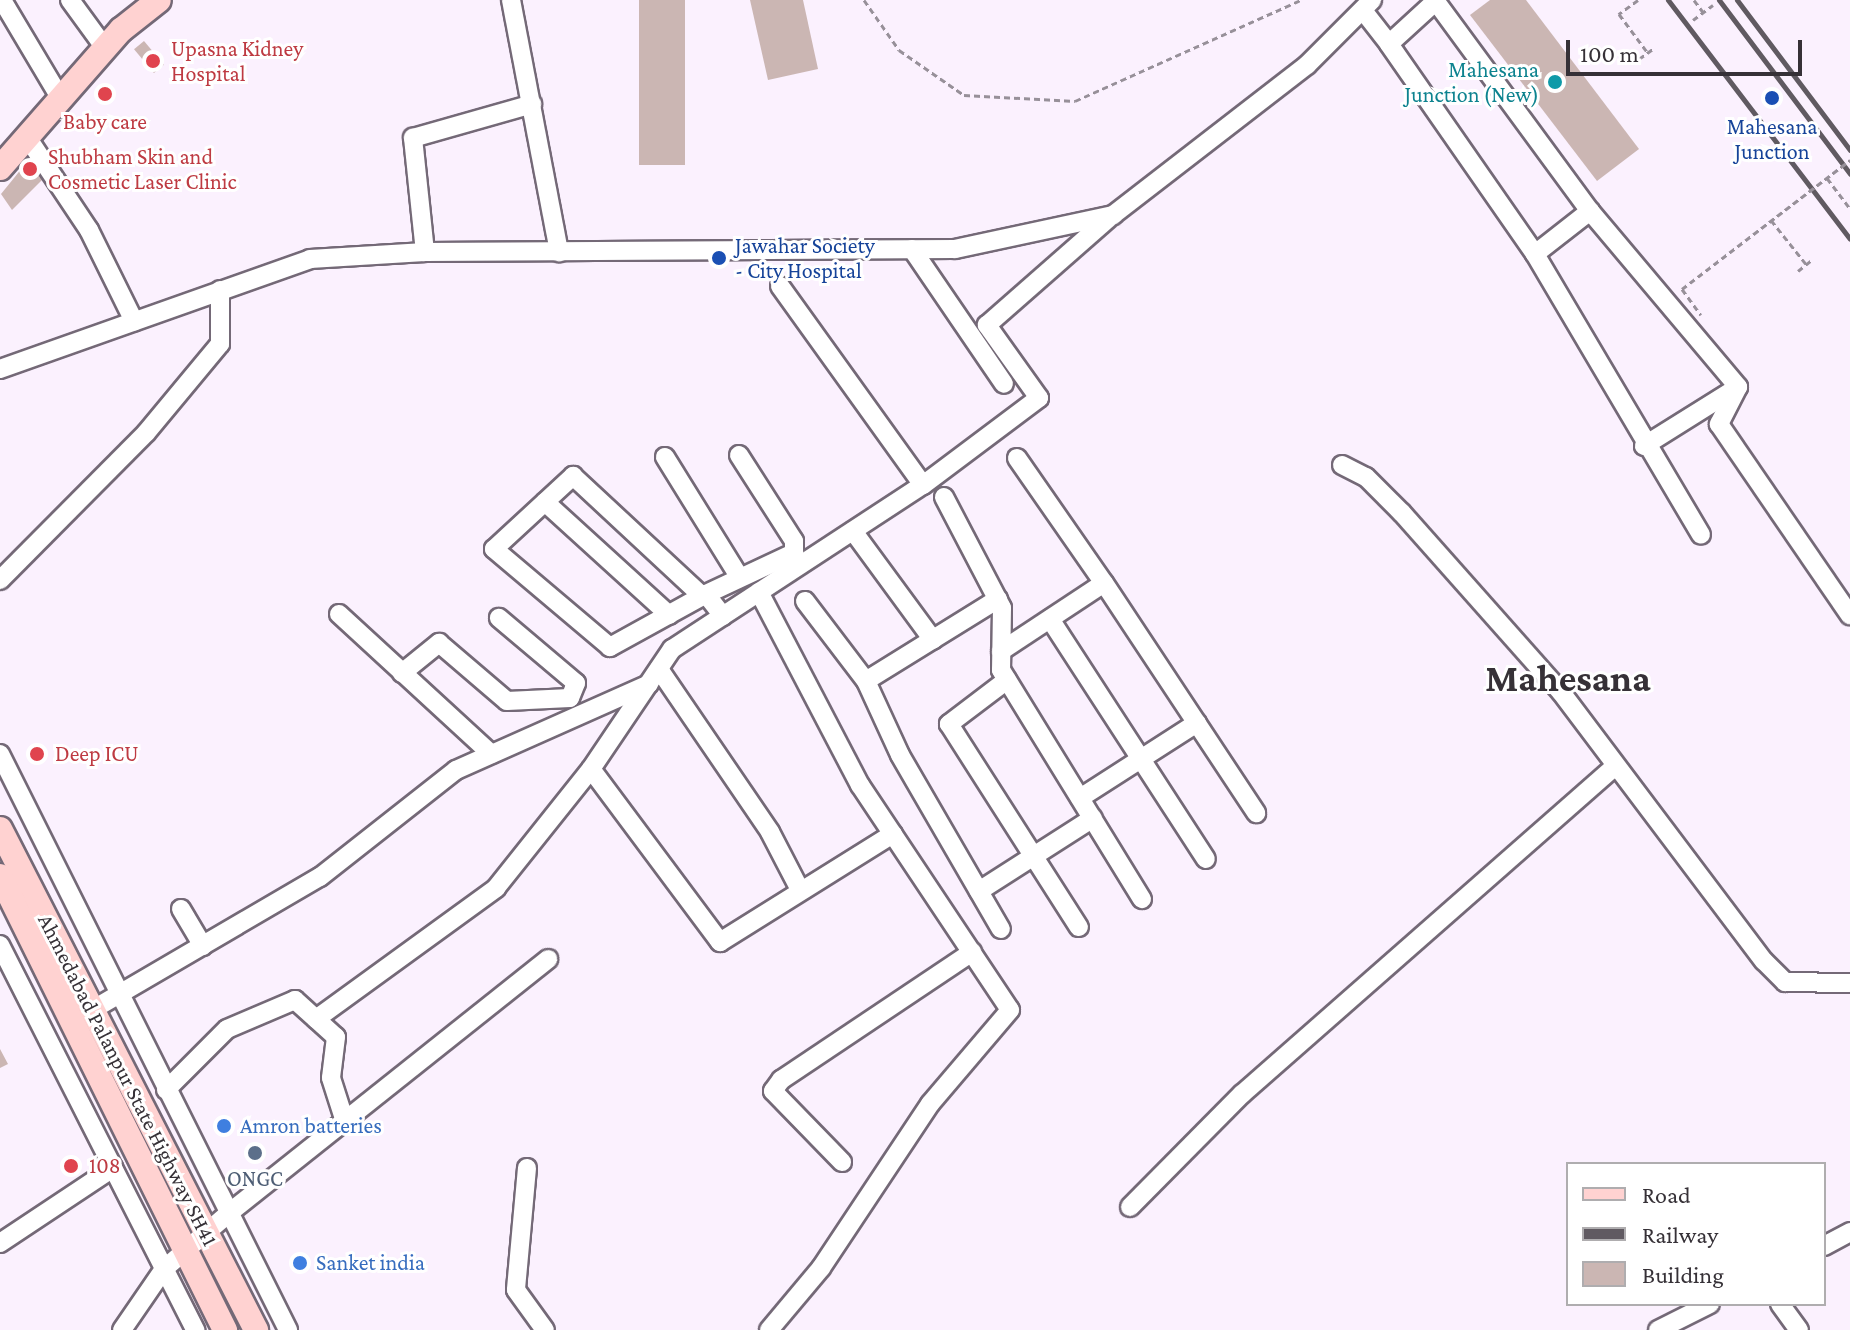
<!DOCTYPE html>
<html>
<head>
<meta charset="utf-8">
<style>
  body { margin:0 }
  #map { position:relative; width:1850px; height:1330px; overflow:hidden; background:#fbf1fe; font-family:"Crimson Pro",serif }
  div>[style] { position:absolute }
  [style*='--x'] { left:calc(var(--x)*1px); top:calc(var(--y)*1px); width:calc(var(--w)*1px); rotate:calc(var(--a)*1deg) }
  .building>* { inset:0; background:#cbb6b3; transform-origin:0 0 }
  .path>* { height:3px; margin-top:-1.5px; transform-origin:0; background:repeating-linear-gradient(90deg,#979099 0 6px,transparent 0 10px) }
  .roads { filter:drop-shadow(2px 0 #746977) drop-shadow(-2px 0 #746977) drop-shadow(0 2px #746977) drop-shadow(0 -2px #746977) }
  .minor>* { height:18px; margin:-9px; padding:0 9px; transform-origin:9px; border-radius:9px; background:#fff }
  .major>* { height:24px; margin:-12px; padding:0 12px; transform-origin:12px; border-radius:12px; background:#ffd2d1 }
  .rail>* { height:5px; margin:-2.5px; padding:0 2.5px; transform-origin:2.5px; border-radius:2.5px; background:#605a61 }
  .path-bridge>* { height:3px; margin-top:-1.5px; transform-origin:0; background:repeating-linear-gradient(90deg,#979099 0 6px,transparent 0 10px) }
  .dots>* { width:22px; height:22px; translate:-50% -50%; box-sizing:border-box; border:4px solid #fff; border-radius:50% }
  span { translate:-50% -50%; white-space:nowrap; text-align:center; line-height:1.15; -webkit-text-stroke:6px #fff; paint-order:stroke }
  .health-label { font-size:22px; color:#be3a42 }
  .left { translate:0 -50%; text-align:left }
  .culture-label { font-size:22px; color:#0d838f }
  .right { translate:-100% -50%; text-align:right }
  .transit-label { font-size:22px; color:#164399 }
  .street-label { font-size:22px; color:#363137 }
  .shop-label { font-size:22px; color:#366cbe }
  .service-label { font-size:22px; color:#4e5e75 }
  .town-label { font-size:38px; color:#363137; font-weight:700 }
  .legend { position:absolute; left:1566px; top:1162px; width:260px; height:144px; box-sizing:border-box; background:#fff; border:2px solid #afadaf; margin:0; padding:10px 14px; list-style:none; font-size:24px; color:#363137 }
  .legend li { display:flex; align-items:center; gap:16px; height:40px }
  .legend b { width:40px; border:2px solid #afadaf }
  .scale { position:absolute; left:1566px; top:40px; width:236px; height:36px; box-sizing:border-box; border:4px solid #363137; border-top:0; padding-left:10px; font-size:24px; line-height:28px; white-space:nowrap; color:#363137; -webkit-text-stroke:6px #fff; paint-order:stroke }
</style>
</head>
<body>
<div id="map">
  <div class="building">
    <div style="left:639px;top:0;width:46px;height:165px"></div>
    <div style="clip-path:polygon(750px 0,803px 0,818px 69px,768px 80px)"></div>
    <div style="clip-path:polygon(1490px 0,1526px 0,1639px 149px,1597px 181px,1470px 15px)"></div>
    <div style="left:144px;top:41px;width:31px;height:13px;rotate:50deg"></div>
    <div style="clip-path:polygon(31px 157px,45px 177px,12px 210px,1px 194px)"></div>
    <div style="clip-path:polygon(0 1049px,8px 1064px,0 1068px)"></div>
  </div>
  <div class="path">
    <div style="--x:864;--y:0;--w:61;--a:55"></div>
    <div style="--x:899;--y:50;--w:79;--a:34.7"></div>
    <div style="--x:964;--y:95;--w:111;--a:3.1"></div>
    <div style="--x:1075;--y:101;--w:248;--a:-24.1"></div>
    <div style="--x:1638;--y:0;--w:24;--a:144"></div>
    <div style="--x:1619;--y:14;--w:49;--a:53.4"></div>
    <div style="--x:1694;--y:0;--w:15;--a:53"></div>
    <div style="--x:1693;--y:20;--w:25;--a:-37"></div>
    <div style="--x:1639;--y:59;--w:17;--a:-36"></div>
    <div style="--x:1827;--y:178;--w:38;--a:53"></div>
    <div style="--x:1771;--y:220;--w:56;--a:51.5"></div>
    <div style="--x:1798;--y:271;--w:19;--a:-39"></div>
    <div style="--x:1682;--y:289;--w:32;--a:54"></div>
  </div>
  <div class="roads">
    <div class="minor">
      <div style="--x:2;--y:0;--w:115;--a:59.2"></div>
      <div style="--x:70;--y:0;--w:59;--a:53.9"></div>
      <div style="--x:511;--y:0;--w:257;--a:79.2"></div>
      <div style="--x:1437;--y:0;--w:65;--a:137.5"></div>
      <div style="--x:1389;--y:44;--w:256;--a:55.2"></div>
      <div style="--x:1535;--y:254;--w:326;--a:59.4"></div>
      <div style="--x:1437;--y:3;--w:258;--a:53.7"></div>
      <div style="--x:1590;--y:211;--w:230;--a:49.9"></div>
      <div style="--x:1738;--y:387;--w:111;--a:147.9"></div>
      <div style="--x:1365;--y:13;--w:39;--a:52"></div>
      <div style="--x:27;--y:137;--w:112;--a:56.3"></div>
      <div style="--x:89;--y:230;--w:102;--a:63.7"></div>
      <div style="--x:912;--y:249;--w:163;--a:55.7"></div>
      <div style="--x:425;--y:252;--w:115;--a:-96"></div>
      <div style="--x:413;--y:138;--w:124;--a:-15.9"></div>
      <div style="--x:1535;--y:254;--w:70;--a:-38"></div>
      <div style="--x:780;--y:286;--w:245;--a:54.3"></div>
      <div style="--x:0;--y:369;--w:329;--a:-19.5"></div>
      <div style="--x:310;--y:259;--w:115;--a:-3.5"></div>
      <div style="--x:425;--y:252;--w:530;--a:-0.32"></div>
      <div style="--x:955;--y:249;--w:162;--a:-12.1"></div>
      <div style="--x:1113;--y:215;--w:245;--a:-37.7"></div>
      <div style="--x:1307;--y:65;--w:92;--a:-45"></div>
      <div style="--x:1738;--y:387;--w:42;--a:117.2"></div>
      <div style="--x:1719;--y:424;--w:232;--a:55.6"></div>
      <div style="--x:665;--y:457;--w:142;--a:58.2"></div>
      <div style="--x:1017;--y:458;--w:152;--a:55.2"></div>
      <div style="--x:1342;--y:465;--w:27;--a:27"></div>
      <div style="--x:1366;--y:477;--w:51;--a:45"></div>
      <div style="--x:1402;--y:513;--w:239;--a:48.4"></div>
      <div style="--x:1561;--y:692;--w:337;--a:53"></div>
      <div style="--x:1764;--y:961;--w:30;--a:45"></div>
      <div style="--x:1785;--y:982;--w:65;--a:0.9"></div>
      <div style="--x:944;--y:497;--w:125;--a:62.4"></div>
      <div style="--x:1002;--y:608;--w:62;--a:90.9"></div>
      <div style="--x:1001;--y:670;--w:269;--a:58.4"></div>
      <div style="--x:545;--y:502;--w:168;--a:42.3"></div>
      <div style="--x:853;--y:531;--w:135;--a:53.7"></div>
      <div style="--x:0;--y:580;--w:207;--a:-45.2"></div>
      <div style="--x:146;--y:433;--w:116;--a:-50.3"></div>
      <div style="--x:220;--y:344;--w:54;--a:-90"></div>
      <div style="--x:759;--y:592;--w:218;--a:62.4"></div>
      <div style="--x:860;--y:785;--w:270;--a:56.3"></div>
      <div style="--x:1010;--y:1010;--w:123;--a:130.4"></div>
      <div style="--x:930;--y:1104;--w:197;--a:123.6"></div>
      <div style="--x:821;--y:1268;--w:81;--a:130"></div>
      <div style="--x:998;--y:599;--w:155;--a:148.2"></div>
      <div style="--x:866;--y:681;--w:81;--a:65.3"></div>
      <div style="--x:900;--y:755;--w:201;--a:59.9"></div>
      <div style="--x:805;--y:601;--w:101;--a:52.7"></div>
      <div style="--x:339;--y:614;--w:207;--a:42.6"></div>
      <div style="--x:723;--y:616;--w:28;--a:-128"></div>
      <div style="--x:706;--y:594;--w:110;--a:151.1"></div>
      <div style="--x:610;--y:647;--w:152;--a:-139.8"></div>
      <div style="--x:494;--y:549;--w:108;--a:-42.7"></div>
      <div style="--x:573;--y:476;--w:176;--a:42.9"></div>
      <div style="--x:702;--y:596;--w:102;--a:-25.1"></div>
      <div style="--x:794;--y:553;--w:12;--a:-90"></div>
      <div style="--x:794;--y:541;--w:102;--a:-122.6"></div>
      <div style="--x:1050;--y:619;--w:286;--a:57"></div>
      <div style="--x:1001;--y:651;--w:123;--a:-33.4"></div>
      <div style="--x:1104;--y:583;--w:276;--a:56.5"></div>
      <div style="--x:659;--y:669;--w:197;--a:55.7"></div>
      <div style="--x:770;--y:832;--w:63;--a:62.6"></div>
      <div style="--x:402;--y:673;--w:48;--a:-39"></div>
      <div style="--x:439;--y:643;--w:89;--a:40.5"></div>
      <div style="--x:507;--y:701;--w:63;--a:-2.7"></div>
      <div style="--x:570;--y:698;--w:16;--a:-68"></div>
      <div style="--x:576;--y:683;--w:101;--a:-139.8"></div>
      <div style="--x:1007;--y:680;--w:73;--a:142.8"></div>
      <div style="--x:949;--y:724;--w:241;--a:57.4"></div>
      <div style="--x:0;--y:754;--w:644;--a:63.43"></div>
      <div style="--x:591;--y:769;--w:216;--a:53.3"></div>
      <div style="--x:720;--y:942;--w:204;--a:-32"></div>
      <div style="--x:1080;--y:798;--w:139;--a:-32.7"></div>
      <div style="--x:979;--y:891;--w:135;--a:-32.6"></div>
      <div style="--x:181;--y:909;--w:43;--a:59.3"></div>
      <div style="--x:0;--y:945;--w:432;--a:63.1"></div>
      <div style="--x:92;--y:1010;--w:264;--a:-30.3"></div>
      <div style="--x:320;--y:877;--w:173;--a:-38.2"></div>
      <div style="--x:456;--y:770;--w:211;--a:-24"></div>
      <div style="--x:316;--y:1019;--w:223;--a:-36"></div>
      <div style="--x:496;--y:888;--w:152;--a:-51.4"></div>
      <div style="--x:591;--y:769;--w:145;--a:-56"></div>
      <div style="--x:672;--y:649;--w:300;--a:-33.2"></div>
      <div style="--x:923;--y:485;--w:145;--a:-36.9"></div>
      <div style="--x:1039;--y:398;--w:90;--a:-125.5"></div>
      <div style="--x:987;--y:325;--w:162;--a:-41.3"></div>
      <div style="--x:166;--y:1090;--w:86;--a:-45"></div>
      <div style="--x:227;--y:1029;--w:74;--a:-23.1"></div>
      <div style="--x:295;--y:1000;--w:55;--a:42.1"></div>
      <div style="--x:336;--y:1037;--w:41;--a:97"></div>
      <div style="--x:331;--y:1078;--w:46;--a:72.3"></div>
      <div style="--x:842;--y:1162;--w:99;--a:-134.2"></div>
      <div style="--x:773;--y:1091;--w:14;--a:-54"></div>
      <div style="--x:781;--y:1080;--w:230;--a:-33.8"></div>
      <div style="--x:527;--y:1168;--w:122;--a:95.2"></div>
      <div style="--x:516;--y:1290;--w:49;--a:54.1"></div>
      <div style="--x:1130;--y:1207;--w:159;--a:-45.3"></div>
      <div style="--x:1242;--y:1094;--w:494;--a:-41.3"></div>
      <div style="--x:0;--y:1243;--w:136;--a:-33.6"></div>
      <div style="--x:1824;--y:1246;--w:30;--a:-28"></div>
      <div style="--x:1780;--y:1304;--w:32;--a:54"></div>
      <div style="--x:122;--y:1330;--w:74;--a:-55.5"></div>
      <div style="--x:164;--y:1269;--w:86;--a:-40.7"></div>
      <div style="--x:229;--y:1213;--w:408;--a:-38.5"></div>
      <div style="--x:1658;--y:1330;--w:58;--a:-26.6"></div>
    </div>
    <div class="major">
      <div style="--x:0;--y:168;--w:184;--a:-48.8"></div>
      <div style="--x:121;--y:30;--w:48;--a:-38.3"></div>
      <div style="--x:0;--y:829;--w:563;--a:62.93"></div>
      <div style="--x:0;--y:876;--w:507;--a:63.64"></div>
    </div>
  </div>
  <div class="rail">
    <div style="--x:1668;--y:0;--w:300;--a:52.7"></div>
    <div style="--x:1719;--y:0;--w:218;--a:53"></div>
    <div style="--x:1737;--y:0;--w:188;--a:53"></div>
  </div>
  <div class="path-bridge">
    <div style="--x:1682;--y:289;--w:212;--a:-37.5"></div>
  </div>
  <div class="dots">
    <div style="left:153px;top:61px;background:#e0444e"></div>
    <div style="left:1555px;top:82px;background:#0f9aa8"></div>
    <div style="left:105px;top:94px;background:#e0444e"></div>
    <div style="left:1772px;top:98px;background:#1a4fb4"></div>
    <div style="left:30px;top:169px;background:#e0444e"></div>
    <div style="left:719px;top:258px;background:#1a4fb4"></div>
    <div style="left:37px;top:754px;background:#e0444e"></div>
    <div style="left:224px;top:1126px;background:#3f7fe0"></div>
    <div style="left:255px;top:1153px;background:#5c6f8a"></div>
    <div style="left:71px;top:1166px;background:#e0444e"></div>
    <div style="left:300px;top:1263px;background:#3f7fe0"></div>
  </div>
  <div class="health-label">
    <span class="left" style="left:171px;top:61px">Upasna Kidney<br>Hospital</span>
    <span style="left:105px;top:122px">Baby care</span>
    <span class="left" style="left:48px;top:169px">Shubham Skin and<br>Cosmetic Laser Clinic</span>
    <span class="left" style="left:55px;top:754px">Deep ICU</span>
    <span class="left" style="left:89px;top:1166px">108</span>
  </div>
  <div class="culture-label">
    <span class="right" style="left:1539px;top:82px">Mahesana<br>Junction (New)</span>
  </div>
  <div class="transit-label">
    <span style="left:1772px;top:139px">Mahesana<br>Junction</span>
    <span class="left" style="left:735px;top:258px">Jawahar Society<br>- City Hospital</span>
  </div>
  <div class="street-label">
    <span style="left:128px;top:1080px;rotate:63deg">Ahmedabad Palanpur State Highway SH41</span>
  </div>
  <div class="shop-label">
    <span class="left" style="left:240px;top:1126px">Amron batteries</span>
    <span class="left" style="left:316px;top:1263px">Sanket india</span>
  </div>
  <div class="service-label">
    <span style="left:255px;top:1179px">ONGC</span>
  </div>
  <div class="town-label">
    <span style="left:1568px;top:679px">Mahesana</span>
  </div>
  <ul class="legend">
  <li><b style="height:10px;background:#ffd2d1"></b>Road</li>
  <li><b style="height:10px;background:#605a61"></b>Railway</li>
  <li><b style="height:22px;background:#cbb6b3"></b>Building</li>
  </ul>
  <div class="scale">100 m</div>
</div>
</body>
</html>
